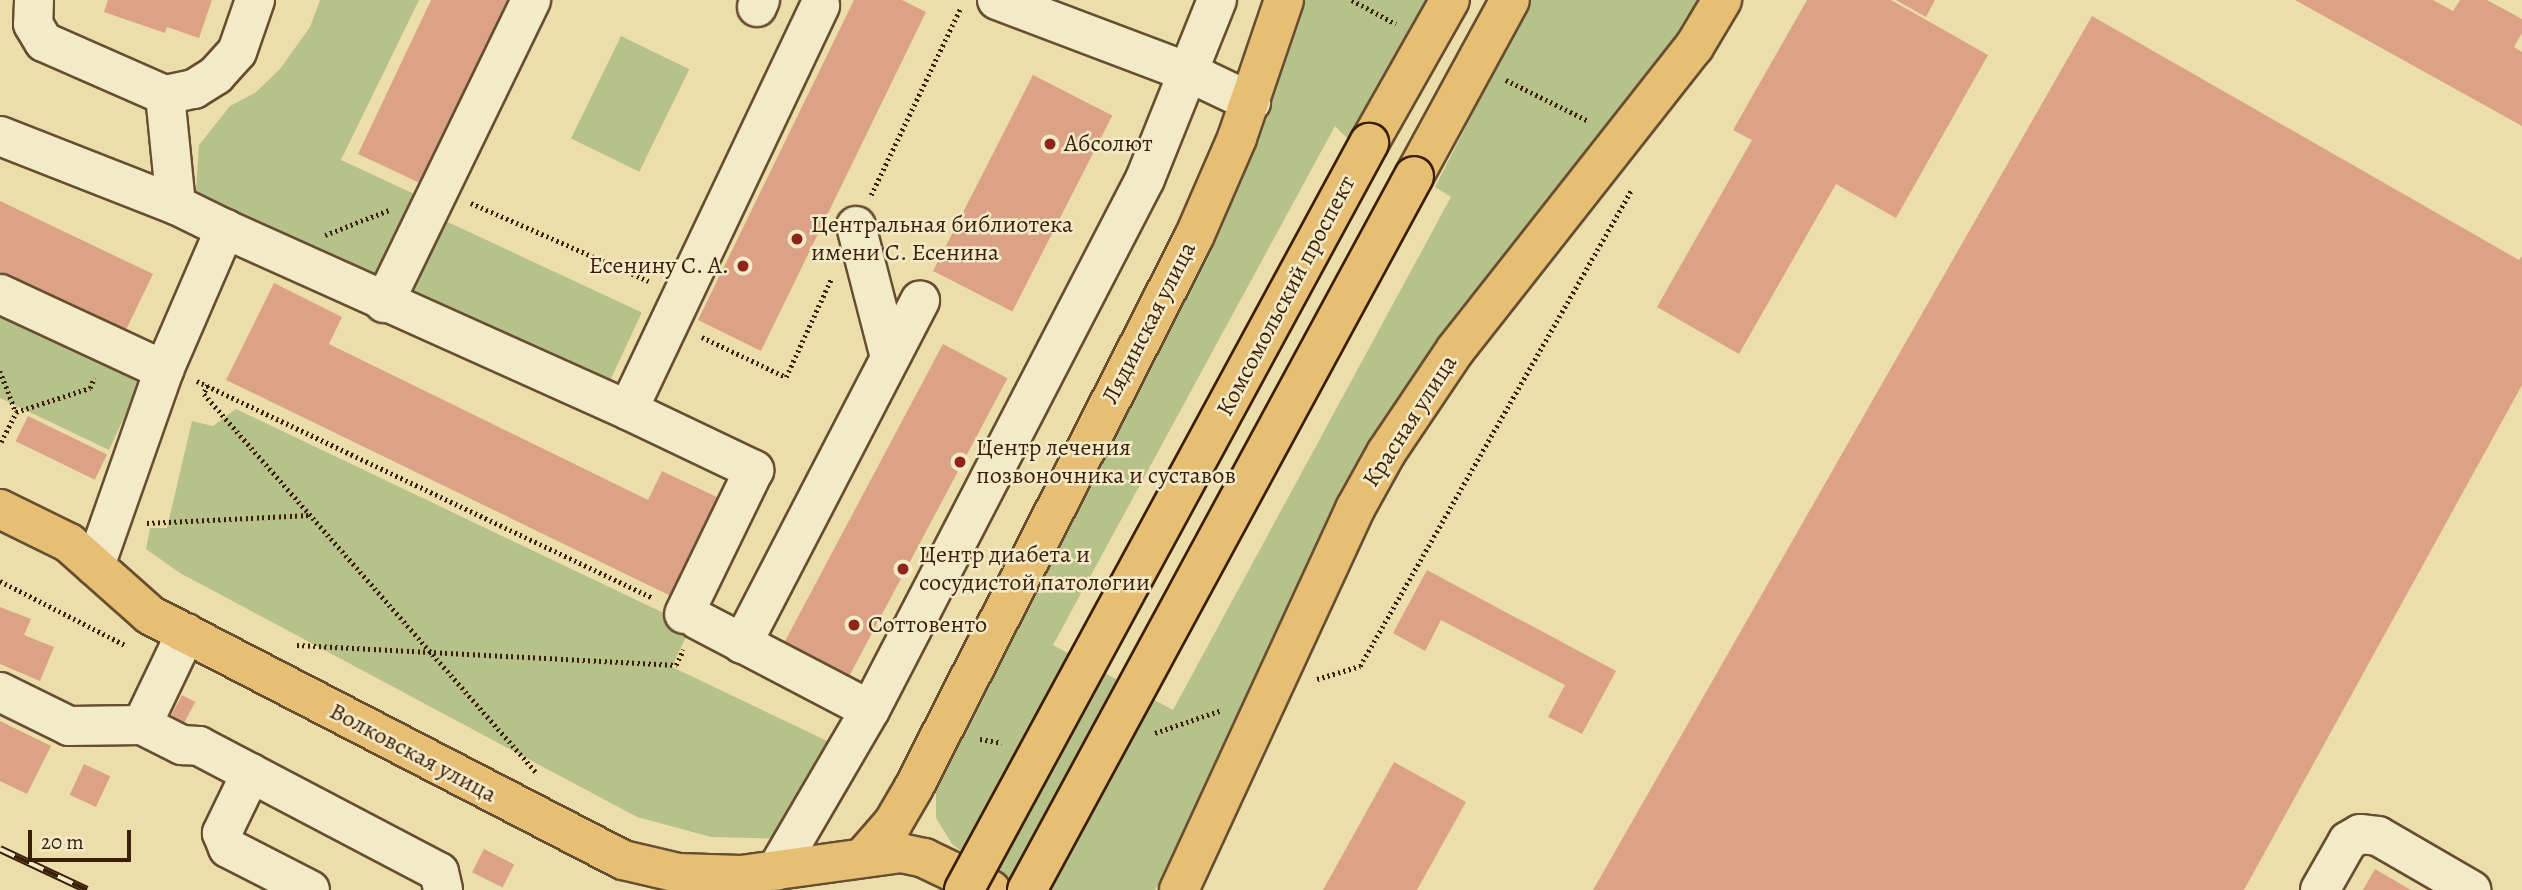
<!DOCTYPE html>
<html>
<head>
<meta charset="utf-8">
<style>
  body { margin:0 }
  #map { position:relative; width:2522px; height:890px; overflow:hidden; background:#ecdeaa; font-family:Alegreya,serif }
  div>[style] { position:absolute }
  [style*='--x'] { left:calc(var(--x)*1px); top:calc(var(--y)*1px); width:calc(var(--w)*1px); rotate:calc(var(--a)*1deg) }
  .green>* { inset:0; background:#b7c18a; transform-origin:0 0 }
  .building>* { inset:0; background:#dca286; transform-origin:0 0 }
  .path>* { height:4.5px; margin-top:-2.25px; transform-origin:0; background:repeating-linear-gradient(90deg,#3b1e08 0 2px,transparent 0 5.5px) }
  .roads { filter:drop-shadow(2px 0 #674e30) drop-shadow(-2px 0 #674e30) drop-shadow(0 2px #674e30) drop-shadow(0 -2px #674e30) }
  .minor>* { height:38px; margin:-19px; padding:0 19px; transform-origin:19px; border-radius:19px; background:#f3eac8 }
  .major>* { height:38px; margin:-19px; padding:0 19px; transform-origin:19px; border-radius:19px; background:#e6bf75 }
  .rail>* { height:8px; margin-top:-4px; transform-origin:0; background:repeating-linear-gradient(90deg,#f3eac8 0 16px,#3b1e08 0 32px); box-sizing:border-box; border-block:2px solid #3b1e08 }
  .bridges { filter:drop-shadow(2px 0 #3b1e08) drop-shadow(-2px 0 #3b1e08) drop-shadow(0 2px #3b1e08) drop-shadow(0 -2px #3b1e08) }
  .major-bridge>* { height:38px; margin:-19px; padding:0 19px; transform-origin:19px; border-radius:19px; background:#e6bf75 }
  .dots>* { width:19px; height:19px; translate:-50% -50%; box-sizing:border-box; border:4px solid #f3eac8; border-radius:50% }
  span { translate:-50% -50%; white-space:nowrap; text-align:center; line-height:1.15; -webkit-text-stroke:5px #f3eac8; paint-order:stroke }
  .poi-label { font-size:24px; color:#3b1e08 }
  .left { translate:0 -50%; text-align:left }
  .right { translate:-100% -50%; text-align:right }
  .street-label { font-size:24px; color:#3b1e08 }
  .scale { position:absolute; left:28px; top:830px; width:103px; height:32px; box-sizing:border-box; border:4px solid #3b1e08; border-top:0; padding-left:9px; font-size:21px; line-height:24px; white-space:nowrap; color:#3b1e08; -webkit-text-stroke:5px #f3eac8; paint-order:stroke }
</style>
</head>
<body>
<div id="map">
  <div class="green">
    <div style="clip-path:polygon(320px 0,419px 0,341px 160px,425px 199px,379px 291px,195px 206px,199px 145px,230px 106px,255px 93px,280px 69px,310px 27px)"></div>
    <div style="clip-path:polygon(1303px 0,1429px 0,1351px 142px,1335px 126px,1053px 645px,1173px 710px,1451px 197px,1435px 187px,1531px 0,1701px 0,1679px 37px,1442px 338px,1370px 444px,1160px 883px,1155px 890px,1030px 890px,978px 864px,952px 844px,936px 818px,936px 782px,1268px 108px)"></div>
    <div style="left:621px;top:36px;width:76px;height:114px;rotate:26deg"></div>
    <div style="left:437px;top:217px;width:226px;height:77px;rotate:25deg"></div>
    <div style="clip-path:polygon(0 314px,142px 379px,109px 450px,0 398px)"></div>
    <div style="clip-path:polygon(236px 409px,691px 626px,672px 667px,842px 748px,791px 839px,711px 837px,637px 817px,180px 573px,146px 549px,150px 528px,167px 528px,192px 421px,213px 426px)"></div>
  </div>
  <div class="building">
    <div style="clip-path:polygon(108px 0,212px 0,199px 38px,167px 27px,165px 33px,104px 12px)"></div>
    <div style="clip-path:polygon(431px 0,508px 0,422px 184px,358px 154px)"></div>
    <div style="clip-path:polygon(854px 0,902px 0,926px 12px,761px 351px,698px 320px)"></div>
    <div style="clip-path:polygon(1807px 0,1891px 0,1988px 55px,1896px 218px,1836px 184px,1739px 354px,1657px 307px,1752px 140px,1733px 130px)"></div>
    <div style="clip-path:polygon(1896px 0,1935px 0,1926px 17px)"></div>
    <div style="clip-path:polygon(2295px 0,2433px 0,2453px 11px,2460px 0,2487px 0,2522px 19px,2522px 33px,2514px 47px,2522px 52px,2522px 126px)"></div>
    <div style="clip-path:polygon(2092px 16px,2519px 260px,2522px 256px,2522px 385px,2244px 890px,1593px 890px)"></div>
    <div style="left:1033px;top:75px;width:89px;height:220px;rotate:27deg"></div>
    <div style="clip-path:polygon(0 201px,153px 274px,125px 332px,0 272px)"></div>
    <div style="clip-path:polygon(274px 283px,342px 317px,329px 344px,648px 500px,662px 471px,721px 499px,673px 597px,226px 380px)"></div>
    <div style="left:943px;top:344px;width:73px;height:349px;rotate:28deg"></div>
    <div style="left:28px;top:416px;width:88px;height:28px;rotate:26deg"></div>
    <div style="clip-path:polygon(1427px 570px,1616px 671px,1582px 734px,1548px 717px,1565px 685px,1441px 620px,1425px 651px,1393px 633px)"></div>
    <div style="clip-path:polygon(0 607px,31px 619px,24px 635px,54px 647px,40px 681px,0 664px)"></div>
    <div style="left:182px;top:695px;width:15px;height:25px;rotate:28deg"></div>
    <div style="clip-path:polygon(0 721px,51px 746px,27px 794px,0 781px)"></div>
    <div style="clip-path:polygon(1394px 762px,1466px 802px,1417px 890px,1323px 890px)"></div>
    <div style="left:84px;top:764px;width:29px;height:34px;rotate:25deg"></div>
    <div style="left:484px;top:849px;width:34px;height:26px;rotate:27deg"></div>
    <div style="clip-path:polygon(2375px 869px,2411px 890px,2363px 890px)"></div>
  </div>
  <div class="path">
    <div style="--x:1352;--y:0;--w:50;--a:28.6"></div>
    <div style="--x:1506;--y:80;--w:93;--a:26.3"></div>
    <div style="--x:871;--y:195;--w:208;--a:-64.4"></div>
    <div style="--x:471;--y:203;--w:194;--a:23.7"></div>
    <div style="--x:325;--y:235;--w:69;--a:-21.3"></div>
    <div style="--x:702;--y:337;--w:93;--a:25.5"></div>
    <div style="--x:786;--y:377;--w:108;--a:-65.3"></div>
    <div style="--x:0;--y:371;--w:44;--a:68.7"></div>
    <div style="--x:197;--y:381;--w:503;--a:25.44"></div>
    <div style="--x:208;--y:385;--w:10;--a:114"></div>
    <div style="--x:204;--y:394;--w:503;--a:48.71"></div>
    <div style="--x:1;--y:442;--w:34;--a:-63"></div>
    <div style="--x:16;--y:412;--w:78;--a:-18"></div>
    <div style="--x:90;--y:388;--w:11;--a:-68"></div>
    <div style="--x:147;--y:523;--w:163;--a:-2.8"></div>
    <div style="--x:0;--y:581;--w:140;--a:27.1"></div>
    <div style="--x:297;--y:645;--w:380;--a:3"></div>
    <div style="--x:676;--y:665;--w:17;--a:-65"></div>
    <div style="--x:1317;--y:679;--w:45;--a:-16.8"></div>
    <div style="--x:1360;--y:666;--w:549;--a:-60.31"></div>
    <div style="--x:1155;--y:733;--w:71;--a:-18.9"></div>
    <div style="--x:980;--y:739;--w:22;--a:10"></div>
  </div>
  <div class="roads">
    <div class="minor">
      <div style="--x:34;--y:0;--w:24;--a:92"></div>
      <div style="--x:33;--y:24;--w:21;--a:59"></div>
      <div style="--x:44;--y:42;--w:132;--a:23.7"></div>
      <div style="--x:997;--y:0;--w:204;--a:20.7"></div>
      <div style="--x:1188;--y:72;--w:70;--a:25.5"></div>
      <div style="--x:757;--y:7;--w:8;--a:-67"></div>
      <div style="--x:0;--y:136;--w:189;--a:21.4"></div>
      <div style="--x:856;--y:226;--w:135;--a:75.5"></div>
      <div style="--x:225;--y:229;--w:442;--a:24.2"></div>
      <div style="--x:628;--y:410;--w:448;--a:-64.6"></div>
      <div style="--x:0;--y:294;--w:181;--a:24.9"></div>
      <div style="--x:384;--y:303;--w:337;--a:-64.1"></div>
      <div style="--x:628;--y:410;--w:140;--a:25.5"></div>
      <div style="--x:754;--y:470;--w:160;--a:115.9"></div>
      <div style="--x:95;--y:566;--w:208;--a:-70.6"></div>
      <div style="--x:164;--y:370;--w:154;--a:-66.6"></div>
      <div style="--x:225;--y:229;--w:55;--a:-153.9"></div>
      <div style="--x:176;--y:205;--w:111;--a:-95.7"></div>
      <div style="--x:165;--y:95;--w:30;--a:-12"></div>
      <div style="--x:194;--y:89;--w:26;--a:-32"></div>
      <div style="--x:216;--y:75;--w:31;--a:-48"></div>
      <div style="--x:237;--y:52;--w:55;--a:-70.9"></div>
      <div style="--x:698;--y:620;--w:194;--a:27.6"></div>
      <div style="--x:870;--y:710;--w:186;--a:120.3"></div>
      <div style="--x:186;--y:633;--w:102;--a:115.6"></div>
      <div style="--x:142;--y:725;--w:45;--a:26.6"></div>
      <div style="--x:182;--y:745;--w:17;--a:3"></div>
      <div style="--x:199;--y:746;--w:271;--a:27.7"></div>
      <div style="--x:439;--y:872;--w:18;--a:77"></div>
      <div style="--x:742;--y:644;--w:387;--a:-62.6"></div>
      <div style="--x:0;--y:692;--w:77;--a:26.2"></div>
      <div style="--x:69;--y:726;--w:73;--a:-0.8"></div>
      <div style="--x:870;--y:710;--w:598;--a:-62.62"></div>
      <div style="--x:1145;--y:179;--w:193;--a:-68.1"></div>
      <div style="--x:251;--y:773;--w:67;--a:115.8"></div>
      <div style="--x:222;--y:833;--w:16;--a:68"></div>
      <div style="--x:228;--y:848;--w:92;--a:27.1"></div>
      <div style="--x:2320;--y:890;--w:56;--a:-60.3"></div>
      <div style="--x:2348;--y:841;--w:14;--a:-30"></div>
      <div style="--x:2360;--y:834;--w:18;--a:6"></div>
      <div style="--x:2378;--y:836;--w:108;--a:30.1"></div>
    </div>
    <div class="major">
      <div style="--x:1369;--y:143;--w:164;--a:-60.5"></div>
      <div style="--x:1414;--y:176;--w:200;--a:-61.4"></div>
      <div style="--x:0;--y:509;--w:77;--a:26.2"></div>
      <div style="--x:69;--y:543;--w:108;--a:41.6"></div>
      <div style="--x:150;--y:615;--w:533;--a:27.38"></div>
      <div style="--x:623;--y:860;--w:57;--a:13.1"></div>
      <div style="--x:679;--y:873;--w:62;--a:1.8"></div>
      <div style="--x:741;--y:875;--w:162;--a:-7.8"></div>
      <div style="--x:901;--y:853;--w:24;--a:12"></div>
      <div style="--x:924;--y:858;--w:74;--a:25.5"></div>
      <div style="--x:866;--y:854;--w:41;--a:-48.9"></div>
      <div style="--x:893;--y:823;--w:42;--a:-59.7"></div>
      <div style="--x:914;--y:787;--w:617;--a:-63.02"></div>
      <div style="--x:1194;--y:237;--w:108;--a:-66.5"></div>
      <div style="--x:1237;--y:138;--w:146;--a:-71.2"></div>
      <div style="--x:1179;--y:890;--w:420;--a:-65.2"></div>
      <div style="--x:1355;--y:509;--w:64;--a:-61"></div>
      <div style="--x:1386;--y:453;--w:125;--a:-56.1"></div>
      <div style="--x:1456;--y:349;--w:385;--a:-51.8"></div>
      <div style="--x:1694;--y:47;--w:55;--a:-59.2"></div>
    </div>
  </div>
  <div class="rail">
    <div style="--x:0;--y:849;--w:96;--a:25.2"></div>
  </div>
  <div class="bridges">
    <div class="major-bridge">
      <div style="--x:964;--y:890;--w:850;--a:-61.53"></div>
      <div style="--x:1027;--y:890;--w:812;--a:-61.54"></div>
    </div>
  </div>
  <div class="dots">
    <div style="left:1050px;top:144px;background:#8f2418"></div>
    <div style="left:797px;top:239px;background:#8f2418"></div>
    <div style="left:743px;top:266px;background:#8f2418"></div>
    <div style="left:960px;top:462px;background:#8f2418"></div>
    <div style="left:903px;top:569px;background:#8f2418"></div>
    <div style="left:854px;top:625px;background:#8f2418"></div>
  </div>
  <div class="poi-label">
    <span class="left" style="left:1064px;top:144px">Абсолют</span>
    <span class="left" style="left:811px;top:239px">Центральная библиотека<br>имени С. Есенина</span>
    <span class="right" style="left:729px;top:266px">Есенину С. А.</span>
    <span class="left" style="left:976px;top:462px">Центр лечения<br>позвоночника и суставов</span>
    <span class="left" style="left:919px;top:569px">Центр диабета и<br>сосудистой патологии</span>
    <span class="left" style="left:868px;top:625px">Соттовенто</span>
  </div>
  <div class="street-label">
    <span style="left:1286px;top:296px;rotate:-62deg">Комсомольский проспект</span>
    <span style="left:1149px;top:323px;rotate:-63deg">Лядинская улица</span>
    <span style="left:1410px;top:421px;rotate:-57deg">Красная улица</span>
    <span style="left:413px;top:753px;rotate:28deg">Волковская улица</span>
  </div>
  <div class="scale">20 m</div>
</div>
</body>
</html>
